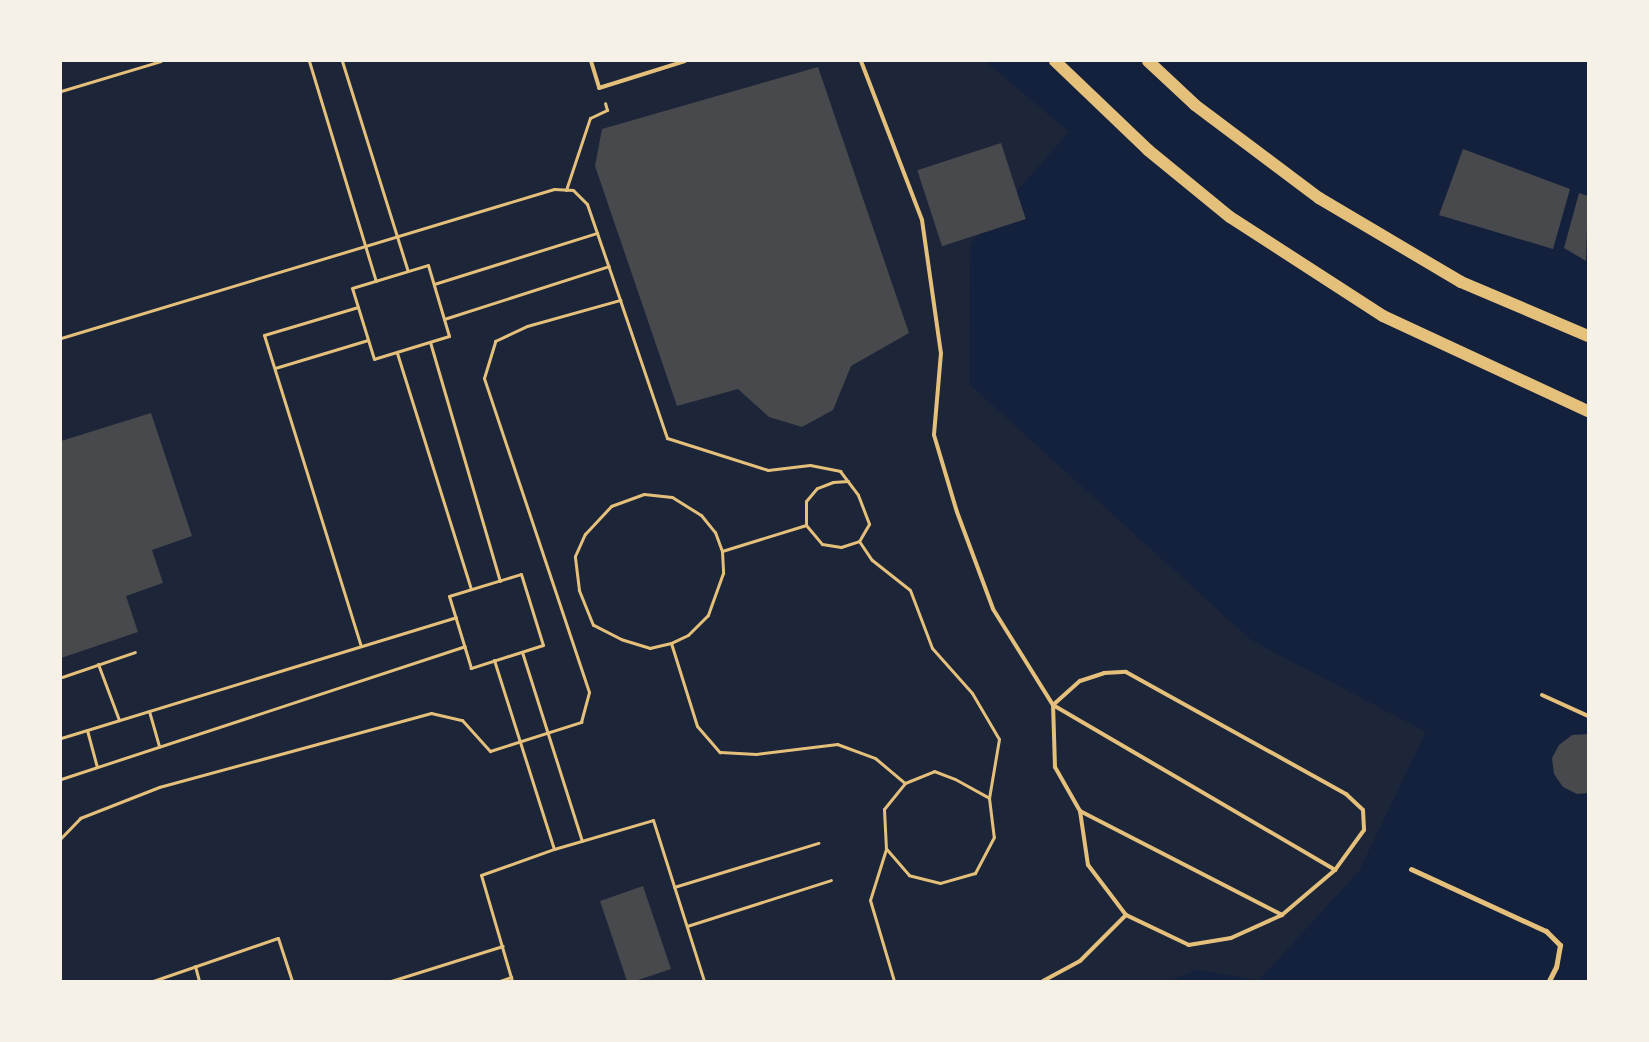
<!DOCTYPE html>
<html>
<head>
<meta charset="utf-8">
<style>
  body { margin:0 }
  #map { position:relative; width:1649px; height:1042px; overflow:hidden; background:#14213d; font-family:Overpass,sans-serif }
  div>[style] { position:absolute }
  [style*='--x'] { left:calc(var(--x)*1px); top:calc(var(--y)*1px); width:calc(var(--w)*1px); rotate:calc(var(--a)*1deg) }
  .green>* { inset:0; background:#1d2539 }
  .building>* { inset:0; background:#48494c; transform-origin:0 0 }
  .path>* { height:3px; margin:-1.5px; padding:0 1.5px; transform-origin:1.5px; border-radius:1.5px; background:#e5c07b }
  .service>* { height:4px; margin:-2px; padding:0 2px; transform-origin:2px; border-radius:2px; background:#e5c07b }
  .minor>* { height:5px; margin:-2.5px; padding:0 2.5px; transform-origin:2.5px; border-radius:2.5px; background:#e5c07b }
  .primary>* { height:12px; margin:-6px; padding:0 6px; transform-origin:6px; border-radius:6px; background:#e5c07b }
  span { translate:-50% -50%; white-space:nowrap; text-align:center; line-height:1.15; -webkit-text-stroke:5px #f6f1e7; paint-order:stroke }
  .frame { position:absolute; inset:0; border:62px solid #f6f1e7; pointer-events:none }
</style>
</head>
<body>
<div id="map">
  <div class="green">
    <div style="clip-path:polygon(61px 61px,985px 61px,1069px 132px,970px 244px,969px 384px,1251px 640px,1426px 732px,1359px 871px,1259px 980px,1196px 970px,1169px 981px,61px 981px)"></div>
  </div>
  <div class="building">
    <div style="clip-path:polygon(818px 67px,909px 333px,851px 366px,833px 410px,802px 427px,769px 417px,738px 389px,677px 406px,595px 166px,602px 129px)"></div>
    <div style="left:1001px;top:143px;width:80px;height:88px;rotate:72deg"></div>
    <div style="clip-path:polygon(1463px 149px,1570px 189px,1553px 249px,1439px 215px)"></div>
    <div style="clip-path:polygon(1579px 193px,1588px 196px,1586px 261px,1564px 248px)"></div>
    <div style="clip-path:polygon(151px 413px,192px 536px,152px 550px,163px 583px,126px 596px,138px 632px,61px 658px,61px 441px)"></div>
    <div style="clip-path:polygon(1588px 734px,1588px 793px,1577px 794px,1563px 787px,1554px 774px,1552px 758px,1559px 745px,1572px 735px)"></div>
    <div style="clip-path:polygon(643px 886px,671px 969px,635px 981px,627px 981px,600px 901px)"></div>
  </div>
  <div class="path">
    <div style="--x:309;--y:61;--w:230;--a:73.1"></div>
    <div style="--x:342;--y:61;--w:220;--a:72.6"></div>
    <div style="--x:61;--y:91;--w:104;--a:-16.7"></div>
    <div style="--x:566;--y:190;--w:76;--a:-71.6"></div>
    <div style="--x:590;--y:118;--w:19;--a:-25"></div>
    <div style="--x:607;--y:110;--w:7;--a:-106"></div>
    <div style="--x:428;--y:265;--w:74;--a:73.5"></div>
    <div style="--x:449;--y:336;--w:78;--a:163"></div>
    <div style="--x:374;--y:359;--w:74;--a:-107.2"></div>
    <div style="--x:352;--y:288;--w:79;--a:-16.8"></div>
    <div style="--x:434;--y:284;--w:171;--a:-17.4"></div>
    <div style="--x:358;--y:307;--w:98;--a:163.4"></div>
    <div style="--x:264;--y:335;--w:324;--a:72.7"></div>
    <div style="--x:444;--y:319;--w:173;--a:-17.8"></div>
    <div style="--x:61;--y:338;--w:515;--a:-16.82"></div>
    <div style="--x:554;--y:189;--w:19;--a:3"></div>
    <div style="--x:573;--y:190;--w:20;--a:45"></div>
    <div style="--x:587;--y:204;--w:102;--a:71"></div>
    <div style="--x:430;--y:342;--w:249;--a:73.7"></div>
    <div style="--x:397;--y:353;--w:247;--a:72.6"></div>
    <div style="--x:275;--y:368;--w:97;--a:-16.8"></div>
    <div style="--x:848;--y:481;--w:15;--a:176"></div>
    <div style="--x:833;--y:482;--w:17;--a:159"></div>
    <div style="--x:817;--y:488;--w:17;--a:130"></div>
    <div style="--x:806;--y:501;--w:24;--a:90"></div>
    <div style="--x:806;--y:525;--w:25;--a:50"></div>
    <div style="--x:822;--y:544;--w:19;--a:9"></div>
    <div style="--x:841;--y:547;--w:19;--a:-18"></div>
    <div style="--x:644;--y:494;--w:28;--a:6"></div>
    <div style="--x:672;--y:497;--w:34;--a:32"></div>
    <div style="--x:701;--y:515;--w:22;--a:51"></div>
    <div style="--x:715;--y:532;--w:20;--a:70"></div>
    <div style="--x:722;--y:551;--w:22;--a:87"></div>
    <div style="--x:723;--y:573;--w:45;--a:109.7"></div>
    <div style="--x:708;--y:615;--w:28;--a:135"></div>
    <div style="--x:688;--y:635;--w:19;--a:155"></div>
    <div style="--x:671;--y:643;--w:22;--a:167"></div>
    <div style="--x:650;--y:648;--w:30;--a:-163"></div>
    <div style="--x:621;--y:639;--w:31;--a:-153"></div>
    <div style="--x:593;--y:625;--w:38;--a:-112"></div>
    <div style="--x:579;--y:590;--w:34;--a:-97"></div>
    <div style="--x:575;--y:556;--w:24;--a:-66"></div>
    <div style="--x:585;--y:534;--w:38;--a:-47"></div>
    <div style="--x:611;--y:506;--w:35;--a:-20"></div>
    <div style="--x:722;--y:551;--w:88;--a:-17.2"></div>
    <div style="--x:521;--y:574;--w:74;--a:72.8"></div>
    <div style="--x:543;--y:645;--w:76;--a:162.3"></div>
    <div style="--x:471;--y:668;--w:75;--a:-107"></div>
    <div style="--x:449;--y:596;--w:75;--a:-17"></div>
    <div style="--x:671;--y:643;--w:87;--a:72.6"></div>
    <div style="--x:697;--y:726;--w:35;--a:49"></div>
    <div style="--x:720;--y:752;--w:36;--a:3"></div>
    <div style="--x:756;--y:754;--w:82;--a:-7"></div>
    <div style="--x:837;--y:744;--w:40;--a:20.2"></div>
    <div style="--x:875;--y:758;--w:39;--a:40"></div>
    <div style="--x:522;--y:652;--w:198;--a:72.4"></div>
    <div style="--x:494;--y:660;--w:198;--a:72.4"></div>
    <div style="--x:98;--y:664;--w:60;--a:69.4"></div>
    <div style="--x:62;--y:677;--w:77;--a:-18.9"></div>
    <div style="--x:149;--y:711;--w:37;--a:74"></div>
    <div style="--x:87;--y:730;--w:38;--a:75"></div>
    <div style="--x:61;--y:738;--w:413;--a:-17"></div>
    <div style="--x:61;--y:779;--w:425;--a:-18.2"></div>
    <div style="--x:61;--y:838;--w:28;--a:-46"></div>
    <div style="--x:80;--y:818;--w:85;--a:-21.4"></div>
    <div style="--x:159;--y:787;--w:282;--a:-15.2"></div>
    <div style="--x:431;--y:713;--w:32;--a:13"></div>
    <div style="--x:462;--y:720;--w:42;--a:47.9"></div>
    <div style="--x:490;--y:751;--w:96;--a:-17.7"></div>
    <div style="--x:581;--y:722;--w:31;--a:-75"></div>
    <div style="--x:589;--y:692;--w:331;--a:-108.5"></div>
    <div style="--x:484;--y:378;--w:39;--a:-73"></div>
    <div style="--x:495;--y:341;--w:35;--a:-25"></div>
    <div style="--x:527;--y:326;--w:97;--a:-15.6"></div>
    <div style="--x:620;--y:300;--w:146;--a:71.2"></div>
    <div style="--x:667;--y:438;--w:106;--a:17.6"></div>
    <div style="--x:768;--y:470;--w:42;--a:-6.8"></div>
    <div style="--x:810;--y:465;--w:31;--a:11"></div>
    <div style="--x:840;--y:471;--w:30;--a:53"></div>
    <div style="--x:858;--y:495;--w:31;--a:69"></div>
    <div style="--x:869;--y:524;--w:20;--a:120"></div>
    <div style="--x:859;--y:541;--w:23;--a:56"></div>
    <div style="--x:872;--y:560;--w:48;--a:38.3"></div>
    <div style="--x:910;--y:590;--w:62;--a:69.2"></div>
    <div style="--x:932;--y:648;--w:60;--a:48.4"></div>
    <div style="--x:972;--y:693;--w:53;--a:59.6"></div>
    <div style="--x:999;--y:739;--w:60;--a:99.6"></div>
    <div style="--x:989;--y:798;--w:39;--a:83"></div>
    <div style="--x:994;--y:837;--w:41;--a:117.8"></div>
    <div style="--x:975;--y:873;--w:36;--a:164"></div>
    <div style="--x:940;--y:883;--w:32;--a:-166"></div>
    <div style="--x:909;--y:875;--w:35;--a:-131"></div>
    <div style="--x:886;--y:849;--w:40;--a:-92.9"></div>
    <div style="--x:884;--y:809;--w:33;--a:-51"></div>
    <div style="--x:905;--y:783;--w:31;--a:-22"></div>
    <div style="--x:934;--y:771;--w:22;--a:21"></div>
    <div style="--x:955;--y:779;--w:39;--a:29"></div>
    <div style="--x:886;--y:849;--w:53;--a:107.4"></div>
    <div style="--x:870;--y:900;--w:84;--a:73.5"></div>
    <div style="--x:674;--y:887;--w:151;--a:-17"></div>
    <div style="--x:687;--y:926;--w:151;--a:-17.7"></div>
    <div style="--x:195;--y:966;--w:16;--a:75"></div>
    <div style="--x:153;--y:981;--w:132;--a:-19"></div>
    <div style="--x:278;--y:938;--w:45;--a:72"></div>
    <div style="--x:391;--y:981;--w:117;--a:-17.4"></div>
    <div style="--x:500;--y:981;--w:12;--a:-20"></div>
    <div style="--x:512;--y:981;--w:110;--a:-106.3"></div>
    <div style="--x:481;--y:875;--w:77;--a:-19.6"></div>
    <div style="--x:554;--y:849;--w:103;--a:-16.3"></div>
    <div style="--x:653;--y:820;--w:169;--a:72.4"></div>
  </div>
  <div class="service">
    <div style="--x:591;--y:61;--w:28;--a:73"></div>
    <div style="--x:599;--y:88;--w:90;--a:-17.4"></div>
    <div style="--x:861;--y:61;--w:170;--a:69"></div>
    <div style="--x:922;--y:220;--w:134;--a:81.9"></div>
    <div style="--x:941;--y:353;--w:82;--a:94.9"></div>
    <div style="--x:934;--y:435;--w:80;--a:73.4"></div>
    <div style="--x:957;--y:512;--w:103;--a:69.6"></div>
    <div style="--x:993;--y:609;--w:113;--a:58"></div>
    <div style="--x:1053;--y:705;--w:327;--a:30.3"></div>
    <div style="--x:1126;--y:672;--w:252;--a:29"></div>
    <div style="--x:1346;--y:794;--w:23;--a:43"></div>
    <div style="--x:1363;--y:810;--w:20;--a:87"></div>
    <div style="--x:1364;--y:830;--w:49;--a:125.9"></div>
    <div style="--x:1335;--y:870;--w:70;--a:139.7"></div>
    <div style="--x:1282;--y:915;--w:56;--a:155.7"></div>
    <div style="--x:1231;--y:938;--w:43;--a:170.5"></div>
    <div style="--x:1189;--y:945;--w:70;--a:-154.5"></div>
    <div style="--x:1126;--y:915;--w:63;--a:-127.2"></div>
    <div style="--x:1088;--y:865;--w:55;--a:-98.4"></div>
    <div style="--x:1080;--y:811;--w:51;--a:-119.6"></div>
    <div style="--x:1055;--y:767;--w:62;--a:-91.8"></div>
    <div style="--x:1053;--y:705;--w:36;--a:-42"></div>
    <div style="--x:1080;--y:681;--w:25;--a:-18"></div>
    <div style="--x:1104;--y:673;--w:22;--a:-3"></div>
    <div style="--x:1542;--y:695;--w:51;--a:24.5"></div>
    <div style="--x:1080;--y:811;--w:227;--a:27.2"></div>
    <div style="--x:1043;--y:981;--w:42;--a:-28.4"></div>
    <div style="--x:1080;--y:961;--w:65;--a:-45"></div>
  </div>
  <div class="minor">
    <div style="--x:1411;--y:869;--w:149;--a:24.7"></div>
    <div style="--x:1546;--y:931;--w:20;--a:45"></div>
    <div style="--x:1560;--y:945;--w:22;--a:100"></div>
    <div style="--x:1556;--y:967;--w:16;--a:117"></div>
  </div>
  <div class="primary">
    <div style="--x:1055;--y:61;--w:129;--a:43.7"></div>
    <div style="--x:1148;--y:150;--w:106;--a:39.3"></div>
    <div style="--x:1230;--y:217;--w:182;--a:32.9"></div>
    <div style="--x:1383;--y:316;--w:226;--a:24.9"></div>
    <div style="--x:1148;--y:61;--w:64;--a:43.1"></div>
    <div style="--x:1195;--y:105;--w:155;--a:36.9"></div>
    <div style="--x:1319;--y:198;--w:165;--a:30.6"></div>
    <div style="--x:1461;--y:282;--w:138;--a:23"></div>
  </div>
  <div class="frame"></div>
</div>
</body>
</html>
